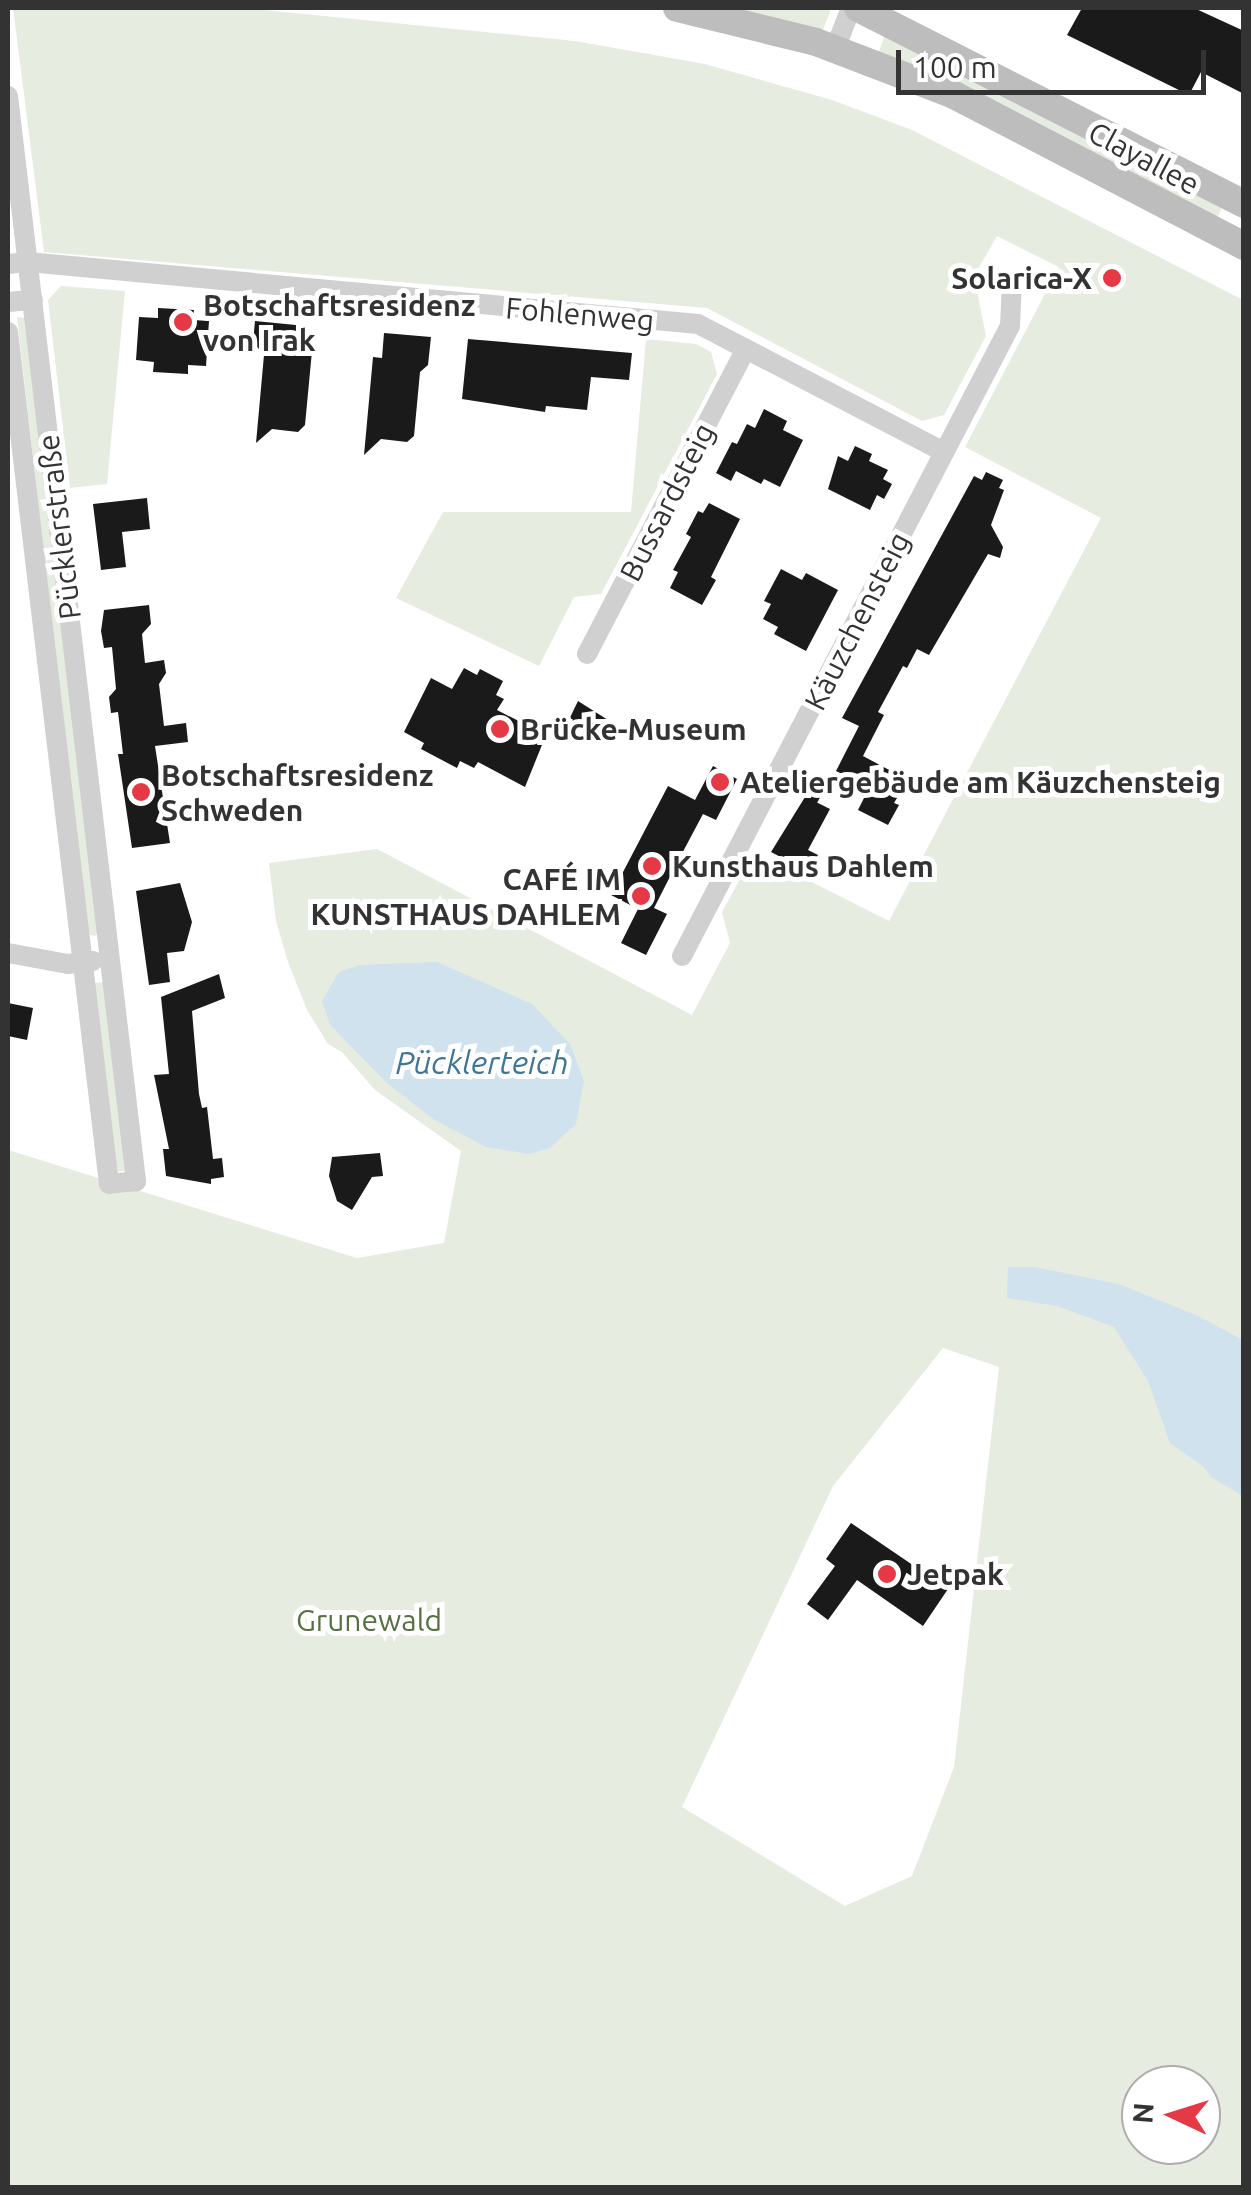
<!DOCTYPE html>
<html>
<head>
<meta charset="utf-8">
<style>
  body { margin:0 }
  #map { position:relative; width:1251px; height:2195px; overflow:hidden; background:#fff; font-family:Ubuntu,sans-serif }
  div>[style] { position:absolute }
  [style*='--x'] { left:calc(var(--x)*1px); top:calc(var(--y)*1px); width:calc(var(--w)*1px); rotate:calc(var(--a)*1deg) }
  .green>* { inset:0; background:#e6ecdf; transform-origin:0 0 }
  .water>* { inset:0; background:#cfe2ee }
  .building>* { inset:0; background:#1a1a1a }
  .street>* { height:20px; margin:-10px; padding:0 10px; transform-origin:10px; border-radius:10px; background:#d0d0d0 }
  .secondary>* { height:28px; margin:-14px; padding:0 14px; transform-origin:14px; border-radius:14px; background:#bdbdbd }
  .dots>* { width:28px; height:28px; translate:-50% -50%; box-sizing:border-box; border:5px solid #fff; border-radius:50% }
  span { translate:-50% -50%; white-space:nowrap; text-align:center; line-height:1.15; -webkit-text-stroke:10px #fff; paint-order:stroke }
  .street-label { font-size:30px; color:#333 }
  .poi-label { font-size:30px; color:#333; font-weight:700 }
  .right { translate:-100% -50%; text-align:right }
  .left { translate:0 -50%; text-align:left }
  .park-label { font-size:30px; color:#56703f }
  .water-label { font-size:32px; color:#3f7597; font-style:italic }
  .frame { position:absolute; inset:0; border:10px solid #333; pointer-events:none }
  .north { position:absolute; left:1121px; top:2065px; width:100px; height:100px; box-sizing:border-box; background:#fff; border:2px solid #adadad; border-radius:50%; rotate:274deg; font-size:28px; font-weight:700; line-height:40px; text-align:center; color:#333 }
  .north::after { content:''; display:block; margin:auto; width:35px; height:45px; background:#e63946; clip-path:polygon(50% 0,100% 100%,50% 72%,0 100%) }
  .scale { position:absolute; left:896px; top:50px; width:310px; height:45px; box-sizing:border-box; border:5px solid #333; border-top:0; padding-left:12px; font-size:30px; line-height:35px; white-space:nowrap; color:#333; -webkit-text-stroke:8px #fff; paint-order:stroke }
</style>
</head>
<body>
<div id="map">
  <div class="green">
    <div style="clip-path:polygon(evenodd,13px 8px,245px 8px,575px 41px,705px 64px,832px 100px,912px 130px,1243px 300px,1243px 2187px,8px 2187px,8px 1150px,357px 1258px,444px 1243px,461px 1151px,375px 1090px,342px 1052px,328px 1044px,307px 1010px,288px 962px,276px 921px,269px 863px,377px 849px,692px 1015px,730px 943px,722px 912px,754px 853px,889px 921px,1101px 518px,965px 447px,1059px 267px,997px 236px,974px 276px,986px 336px,944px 415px,922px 421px,707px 308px,44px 252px,13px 8px,943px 1348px,999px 1367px,954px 1767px,912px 1876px,845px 1906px,682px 1807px,833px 1486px,943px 1348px,13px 8px,1141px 2085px,1201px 2085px,1201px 2145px,1141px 2145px,1141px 2085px)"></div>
    <div style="clip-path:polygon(726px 8px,829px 8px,830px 12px,822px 32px)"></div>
    <div style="clip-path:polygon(887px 29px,1224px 204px,1216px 220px,878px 54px)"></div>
    <div style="clip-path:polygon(61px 286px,125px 291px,107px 484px,70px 488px,48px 300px)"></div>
    <div style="clip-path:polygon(17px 317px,26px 318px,98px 932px,95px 936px,87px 934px)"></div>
    <div style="clip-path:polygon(646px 339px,696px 344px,711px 352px,717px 374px,601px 594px,574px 597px,539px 666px,396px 598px,443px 512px,631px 512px)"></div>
    <div style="left:104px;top:982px;width:190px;height:12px;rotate:83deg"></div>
  </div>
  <div class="water">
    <div style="clip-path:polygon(437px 962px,532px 1004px,570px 1044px,584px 1081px,576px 1124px,550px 1148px,529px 1154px,486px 1147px,433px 1119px,388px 1084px,330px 1025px,322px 1001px,339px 972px,360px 965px)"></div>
    <div style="clip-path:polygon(1008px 1267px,1035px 1267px,1118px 1284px,1198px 1316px,1243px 1340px,1243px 1496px,1211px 1477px,1204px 1467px,1170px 1443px,1148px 1381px,1114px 1327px,1057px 1306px,1007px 1298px)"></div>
  </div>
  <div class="building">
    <div style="clip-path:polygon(1082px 8px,1194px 8px,1244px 31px,1244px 94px,1201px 72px,1189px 95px,1067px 35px)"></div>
    <div style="clip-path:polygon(158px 308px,194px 310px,193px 320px,209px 321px,206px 366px,188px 365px,188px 374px,153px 372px,154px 362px,136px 360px,139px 317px,158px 318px)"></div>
    <div style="clip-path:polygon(255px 321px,306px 326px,304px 350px,312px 351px,305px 425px,298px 432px,272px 429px,256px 443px,264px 355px,253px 342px)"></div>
    <div style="clip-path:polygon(384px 333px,431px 337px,428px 365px,420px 372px,414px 436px,407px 442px,381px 439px,364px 455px,373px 357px,382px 358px)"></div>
    <div style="clip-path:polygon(468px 339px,632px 353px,629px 380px,591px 377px,587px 410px,546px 406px,545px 412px,462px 399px)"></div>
    <div style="clip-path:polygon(764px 409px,787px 421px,783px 430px,803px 440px,780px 487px,764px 479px,761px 484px,736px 471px,731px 481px,716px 473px,732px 442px,737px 444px,747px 424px,755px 428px)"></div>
    <div style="clip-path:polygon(855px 446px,872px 454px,869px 461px,888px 470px,883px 479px,892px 484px,884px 499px,877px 495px,870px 510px,828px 489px,838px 456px,848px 461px)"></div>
    <div style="clip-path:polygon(986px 472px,1003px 480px,999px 488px,1004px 490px,991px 525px,1003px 547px,1000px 558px,988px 554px,929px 655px,917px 649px,907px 668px,903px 666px,878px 712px,884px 715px,863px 756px,908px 780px,894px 803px,899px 805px,888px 825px,858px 810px,869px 788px,836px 771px,859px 726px,842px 718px,974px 476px,982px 480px)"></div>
    <div style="clip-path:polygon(147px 498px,150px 529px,122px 532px,126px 567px,101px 570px,93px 504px)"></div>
    <div style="clip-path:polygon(709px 503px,740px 519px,711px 577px,716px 580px,702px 605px,670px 588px,678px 572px,673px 570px,691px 537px,686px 534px,698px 511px,703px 513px)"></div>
    <div style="clip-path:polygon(781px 569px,802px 580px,806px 573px,838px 590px,806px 651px,774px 634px,778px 627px,763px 619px,771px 604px,764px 601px)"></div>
    <div style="clip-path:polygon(149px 605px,151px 624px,142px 634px,145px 663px,164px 660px,166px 673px,159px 684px,164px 726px,186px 723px,188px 742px,155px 746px,170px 843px,132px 848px,118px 754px,123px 754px,118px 712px,111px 713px,109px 697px,116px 689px,112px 647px,104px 648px,101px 631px,104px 610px)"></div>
    <div style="clip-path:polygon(464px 668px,477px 675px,480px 669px,503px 681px,496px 695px,504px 699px,497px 710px,546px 735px,525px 787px,478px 762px,474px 768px,460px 761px,457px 768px,421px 749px,424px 743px,404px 732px,431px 678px,452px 689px)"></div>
    <div style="clip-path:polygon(578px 701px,608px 720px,597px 743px,565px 728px)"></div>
    <div style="clip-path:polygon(713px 766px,737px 779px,716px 820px,703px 814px,678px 861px,654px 908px,667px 914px,646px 955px,621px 943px,638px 909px,611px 895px,668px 786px,695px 800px)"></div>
    <div style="clip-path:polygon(809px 778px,826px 786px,817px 803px,812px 800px,830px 809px,808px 850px,818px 855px,809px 872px,771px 852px,805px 797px,801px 794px)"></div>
    <div style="clip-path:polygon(180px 883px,192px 922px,184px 951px,167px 953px,170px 982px,149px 985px,136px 891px)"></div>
    <div style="clip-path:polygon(219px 974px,225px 998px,192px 1011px,199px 1094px,202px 1108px,207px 1107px,213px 1159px,222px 1158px,224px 1177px,211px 1179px,211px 1184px,166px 1176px,163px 1149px,169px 1149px,154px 1075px,169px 1074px,161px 997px)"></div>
    <div style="clip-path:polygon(8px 1003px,33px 1008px,27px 1040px,8px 1036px)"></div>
    <div style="clip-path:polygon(380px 1153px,383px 1176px,372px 1177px,352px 1210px,337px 1201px,329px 1176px,332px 1157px)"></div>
    <div style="clip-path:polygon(851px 1523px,948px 1589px,923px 1626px,857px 1580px,828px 1620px,807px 1604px,835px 1566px,826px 1559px)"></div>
  </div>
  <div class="street">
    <div style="--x:835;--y:49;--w:44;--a:-68.7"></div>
    <div style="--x:8;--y:96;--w:1093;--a:83.27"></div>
    <div style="--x:136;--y:1181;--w:27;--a:174"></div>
    <div style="--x:109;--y:1184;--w:858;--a:-96.76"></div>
    <div style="--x:8;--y:264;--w:20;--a:-6"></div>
    <div style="--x:28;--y:262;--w:673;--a:5.29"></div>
    <div style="--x:698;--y:324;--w:277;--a:27.5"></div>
    <div style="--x:8;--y:302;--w:25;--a:-5"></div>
    <div style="--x:587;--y:654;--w:344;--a:-62.5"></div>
    <div style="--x:8;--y:953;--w:61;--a:10.4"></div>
    <div style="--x:68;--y:964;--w:25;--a:-7"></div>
    <div style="--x:682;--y:956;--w:710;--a:-62.5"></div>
    <div style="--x:1010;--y:326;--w:44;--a:-87.4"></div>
  </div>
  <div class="secondary">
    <div style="--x:677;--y:8;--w:143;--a:13.7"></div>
    <div style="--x:816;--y:42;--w:148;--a:21"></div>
    <div style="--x:954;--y:95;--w:327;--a:27.5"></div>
    <div style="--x:858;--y:8;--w:433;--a:26.9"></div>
  </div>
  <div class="dots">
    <div style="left:1112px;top:278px;background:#e63946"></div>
    <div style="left:183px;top:322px;background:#e63946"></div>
    <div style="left:500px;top:729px;background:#e63946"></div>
    <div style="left:720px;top:782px;background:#e63946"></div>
    <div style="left:141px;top:792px;background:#e63946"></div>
    <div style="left:652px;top:866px;background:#e63946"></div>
    <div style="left:641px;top:896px;background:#e63946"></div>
    <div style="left:887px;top:1574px;background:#e63946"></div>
  </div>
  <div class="street-label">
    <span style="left:1144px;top:158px;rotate:28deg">Clayallee</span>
    <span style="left:580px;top:314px;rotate:5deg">Fohlenweg</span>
    <span style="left:667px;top:502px;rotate:-63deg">Bussardsteig</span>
    <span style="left:59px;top:527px;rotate:-97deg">Pücklerstraße</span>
    <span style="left:857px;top:621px;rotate:-63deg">Käuzchensteig</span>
  </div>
  <div class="poi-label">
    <span class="right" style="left:1092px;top:278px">Solarica-X</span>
    <span class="left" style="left:203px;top:322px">Botschaftsresidenz<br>von Irak</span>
    <span class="left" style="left:520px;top:729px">Brücke-Museum</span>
    <span class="left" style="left:161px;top:792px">Botschaftsresidenz<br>Schweden</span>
    <span class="left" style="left:740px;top:782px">Ateliergebäude am Käuzchensteig</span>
    <span class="left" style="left:672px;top:866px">Kunsthaus Dahlem</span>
    <span class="right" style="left:621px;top:896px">CAFÉ IM<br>KUNSTHAUS DAHLEM</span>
    <span class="left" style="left:907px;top:1574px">Jetpak</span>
  </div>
  <div class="park-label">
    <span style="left:369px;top:1620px">Grunewald</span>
  </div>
  <div class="water-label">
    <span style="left:482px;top:1062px">Pücklerteich</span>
  </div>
  <div class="frame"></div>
  <div class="north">N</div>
  <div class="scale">100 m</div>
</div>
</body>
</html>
